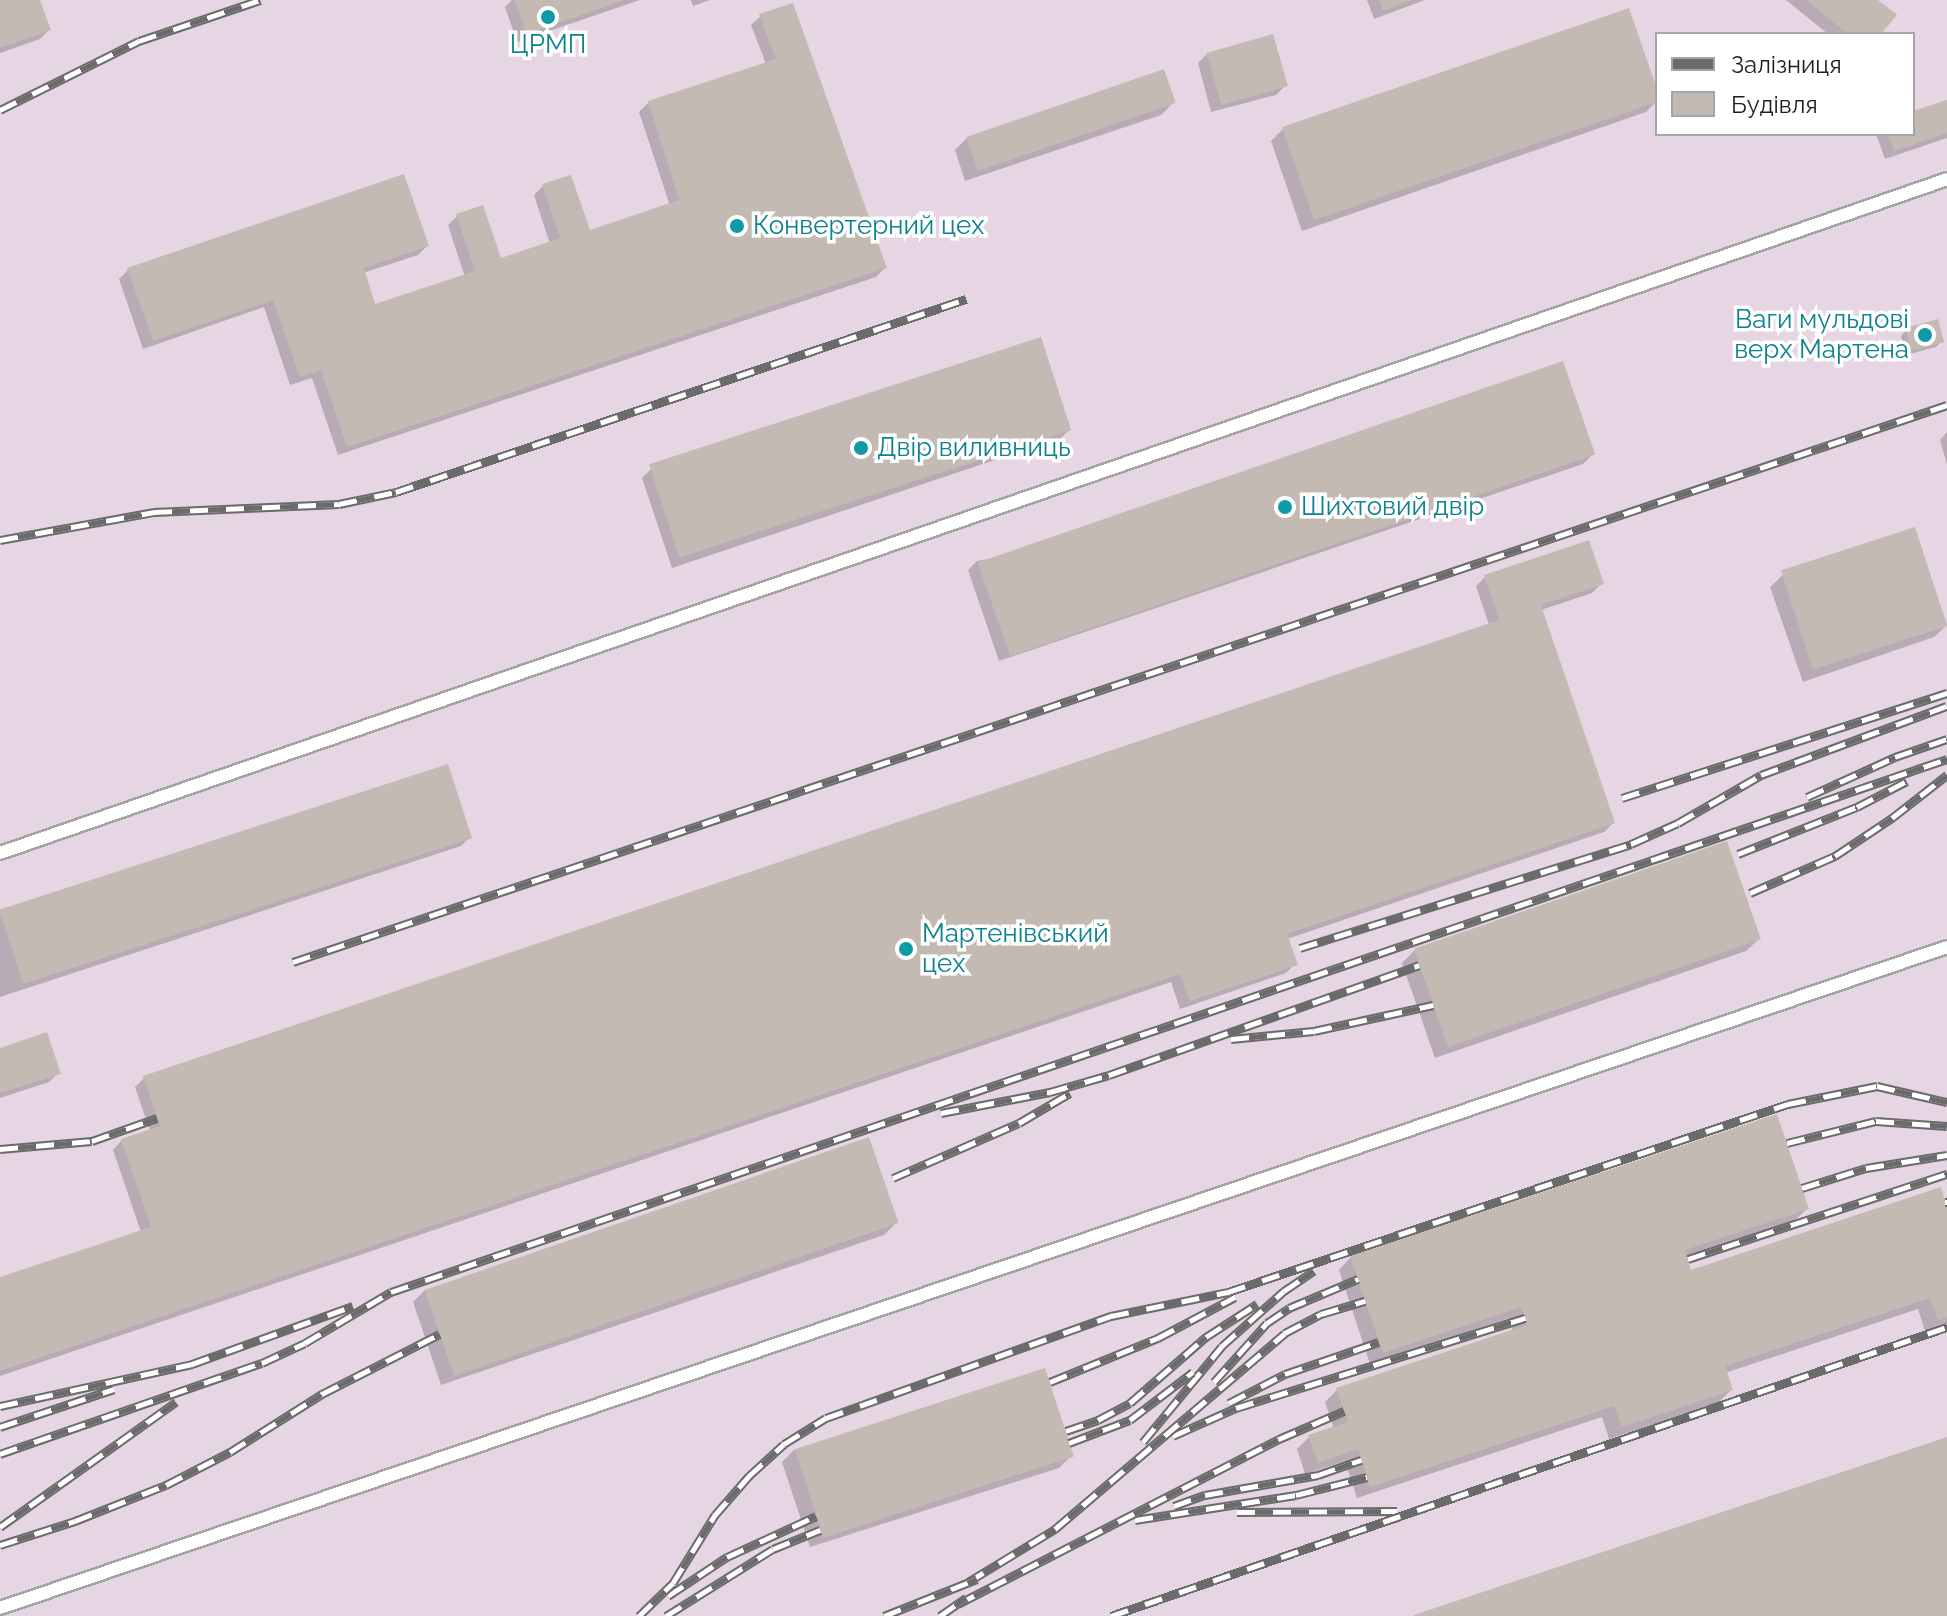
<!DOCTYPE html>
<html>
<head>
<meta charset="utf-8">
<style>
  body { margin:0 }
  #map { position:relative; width:1947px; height:1616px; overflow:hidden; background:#eeebe4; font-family:Raleway,sans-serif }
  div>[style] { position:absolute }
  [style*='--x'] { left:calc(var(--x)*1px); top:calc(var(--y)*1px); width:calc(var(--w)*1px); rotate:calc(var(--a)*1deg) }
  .industrial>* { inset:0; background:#e6d6e3 }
  .shadow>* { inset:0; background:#0003 }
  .building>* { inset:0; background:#c2bab3; transform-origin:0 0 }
  .roads { filter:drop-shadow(2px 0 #a4a4a4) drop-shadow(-2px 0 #a4a4a4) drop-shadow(0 2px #a4a4a4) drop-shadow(0 -2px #a4a4a4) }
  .service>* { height:12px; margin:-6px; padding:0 6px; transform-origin:6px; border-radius:6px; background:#fff }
  .rail>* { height:9px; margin-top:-4.5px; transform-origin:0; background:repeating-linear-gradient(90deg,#fff 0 18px,#6b6b6b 0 36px); box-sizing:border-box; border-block:2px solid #6b6b6b }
  .dots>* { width:22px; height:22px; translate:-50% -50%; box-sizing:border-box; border:4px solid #fff; border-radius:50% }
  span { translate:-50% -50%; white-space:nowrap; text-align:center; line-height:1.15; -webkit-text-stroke:7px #fff; paint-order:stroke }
  .culture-label { font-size:26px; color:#0d838f }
  .left { translate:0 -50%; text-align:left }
  .right { translate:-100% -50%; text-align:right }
  .legend { position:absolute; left:1655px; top:32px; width:260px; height:104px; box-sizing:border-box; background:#fff; border:2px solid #a5a5a5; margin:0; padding:10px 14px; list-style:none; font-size:24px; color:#1d1d1d }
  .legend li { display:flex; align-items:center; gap:16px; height:40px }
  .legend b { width:40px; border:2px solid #a5a5a5 }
</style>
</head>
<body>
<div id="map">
  <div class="industrial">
    <div style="clip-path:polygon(evenodd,0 0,1947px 0,1947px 1616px,0 1616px,0 0,1657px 34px,1913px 34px,1913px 134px,1657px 134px,1657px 34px)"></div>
  </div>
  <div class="shadow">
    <div style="clip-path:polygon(0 0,38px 0,49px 30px,40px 39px,0 53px)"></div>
    <div style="clip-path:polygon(512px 0,640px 0,517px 42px,505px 7px)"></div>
    <div style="clip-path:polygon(691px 0,710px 0,693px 6px)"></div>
    <div style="clip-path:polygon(1367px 0,1425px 0,1374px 19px)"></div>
    <div style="clip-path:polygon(1786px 0,1875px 0,1879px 34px,1828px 34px)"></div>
    <div style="clip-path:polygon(761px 16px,885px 268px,876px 277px,338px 455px,312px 378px,290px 385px,264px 307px,143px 349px,119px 279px,128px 270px,427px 246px,418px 255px,363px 273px,374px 307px,465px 277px,448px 225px,457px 216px,500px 260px,550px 244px,534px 195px,543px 186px,589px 233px,670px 206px,639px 112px,649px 102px,766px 64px,751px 25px)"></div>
    <div style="clip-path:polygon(1207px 54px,1285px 86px,1276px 95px,1211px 112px,1198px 63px)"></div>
    <div style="clip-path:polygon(1657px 96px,1657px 101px,1646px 112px,1302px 231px,1271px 141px,1283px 129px)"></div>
    <div style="clip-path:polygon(1174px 102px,1161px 115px,965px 181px,955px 150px,967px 138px)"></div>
    <div style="clip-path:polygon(1947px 102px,1947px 138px,1885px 159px,1876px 134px,1913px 134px,1913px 113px)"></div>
    <div style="clip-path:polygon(1906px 330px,1942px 341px,1936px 347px,1906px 355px,1901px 336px)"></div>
    <div style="clip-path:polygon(1070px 429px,1061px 438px,672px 568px,642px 478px,651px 469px)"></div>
    <div style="clip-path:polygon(1947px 432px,1947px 464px,1940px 440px)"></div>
    <div style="clip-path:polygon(1592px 455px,1583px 464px,999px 661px,968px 570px,977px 561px)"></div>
    <div style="clip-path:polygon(1914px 530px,1947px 625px,1934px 637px,1803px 682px,1770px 587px,1783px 575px)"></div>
    <div style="clip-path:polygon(1485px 577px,1601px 584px,1592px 593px,1541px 610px,1613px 823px,1604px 832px,1287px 939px,1295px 964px,1286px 973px,1180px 1009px,1171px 982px,0 1376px,0 1279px,141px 1232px,113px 1150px,122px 1140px,150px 1131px,135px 1087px,144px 1078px,1489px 625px,1476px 586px)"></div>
    <div style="clip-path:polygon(470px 837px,461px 846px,0 997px,0 913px)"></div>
    <div style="clip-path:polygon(1726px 843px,1759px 939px,1746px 951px,1435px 1058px,1402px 963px,1415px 950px)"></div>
    <div style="clip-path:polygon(0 1050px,58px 1073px,49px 1082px,0 1098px)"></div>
    <div style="clip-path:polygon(1807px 1209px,1794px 1221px,1685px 1257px,1690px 1273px,1947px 1213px,1947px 1324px,1925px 1331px,1918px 1309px,1725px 1373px,1731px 1390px,1718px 1403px,1609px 1439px,1602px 1417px,1357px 1498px,1345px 1461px,1305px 1474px,1297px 1449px,1309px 1437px,1334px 1429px,1325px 1402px,1337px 1390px,1513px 1332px,1509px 1318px,1370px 1364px,1339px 1270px,1351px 1257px)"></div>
    <div style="clip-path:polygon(896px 1223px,884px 1235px,441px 1385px,413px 1302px,425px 1290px)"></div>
    <div style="clip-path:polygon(795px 1449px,1071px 1456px,1059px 1468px,810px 1547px,782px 1462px)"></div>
  </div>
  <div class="building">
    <div style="clip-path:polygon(0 0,40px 0,51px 30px,0 48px)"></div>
    <div style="clip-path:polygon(515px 0,625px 0,526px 34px)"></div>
    <div style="clip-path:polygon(1379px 0,1412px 0,1383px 11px)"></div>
    <div style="clip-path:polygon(1806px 0,1878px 0,1897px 15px,1881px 34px,1848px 34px)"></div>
    <div style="clip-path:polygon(793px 3px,887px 268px,347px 447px,321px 370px,300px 377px,273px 300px,153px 341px,127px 268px,404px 174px,429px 246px,364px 268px,375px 304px,475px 271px,456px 214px,483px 205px,501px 258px,560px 238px,542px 184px,571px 175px,590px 230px,679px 200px,648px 101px,776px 59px,759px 14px)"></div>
    <div style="clip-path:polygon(1629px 8px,1657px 89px,1657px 102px,1314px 220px,1282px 127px)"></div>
    <div style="left:1273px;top:34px;width:54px;height:69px;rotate:74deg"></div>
    <div style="left:1164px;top:69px;width:36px;height:209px;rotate:71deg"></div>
    <div style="clip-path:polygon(1947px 100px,1947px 133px,1894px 151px,1888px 134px,1913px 134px,1913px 111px)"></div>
    <div style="left:1938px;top:319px;width:24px;height:34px;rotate:75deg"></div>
    <div style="left:1041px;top:337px;width:98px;height:412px;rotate:72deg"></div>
    <div style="left:1563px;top:361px;width:99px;height:619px;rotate:71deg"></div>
    <div style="left:1915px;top:527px;width:104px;height:141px;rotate:72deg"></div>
    <div style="clip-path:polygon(1589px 540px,1604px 584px,1541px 605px,1615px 823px,1287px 934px,1298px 965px,1190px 1001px,1180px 974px,0 1371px,0 1277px,151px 1227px,121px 1139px,160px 1126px,143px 1076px,1499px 620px,1484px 575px)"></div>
    <div style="left:448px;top:764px;width:78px;height:472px;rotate:72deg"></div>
    <div style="left:1727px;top:841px;width:104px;height:331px;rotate:71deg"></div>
    <div style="clip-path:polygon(47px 1032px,61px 1074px,0 1093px,0 1048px)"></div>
    <div style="clip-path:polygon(1777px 1114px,1809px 1209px,1685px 1250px,1691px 1270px,1941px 1187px,1947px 1207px,1947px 1317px,1938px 1320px,1930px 1298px,1725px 1366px,1733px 1390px,1622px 1427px,1614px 1406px,1370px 1487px,1358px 1449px,1318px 1463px,1308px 1435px,1348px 1422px,1336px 1388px,1527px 1325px,1521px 1307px,1383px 1353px,1350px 1256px)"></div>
    <div style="left:869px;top:1137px;width:91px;height:470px;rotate:71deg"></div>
    <div style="left:1045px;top:1368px;width:93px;height:263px;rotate:72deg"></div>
    <div style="clip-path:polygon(1947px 1437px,1947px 1616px,1414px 1616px,1414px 1615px)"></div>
  </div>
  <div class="roads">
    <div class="service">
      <div style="--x:0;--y:853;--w:2060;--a:-19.09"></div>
      <div style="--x:0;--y:1608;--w:2056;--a:-18.75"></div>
    </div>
  </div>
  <div class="rail">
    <div style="--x:0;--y:110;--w:155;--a:-26.4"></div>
    <div style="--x:139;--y:41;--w:128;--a:-18.7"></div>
    <div style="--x:0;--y:540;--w:157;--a:-10.3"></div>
    <div style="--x:154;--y:512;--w:185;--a:-2.5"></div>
    <div style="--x:339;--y:504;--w:58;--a:-11.9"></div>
    <div style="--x:396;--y:492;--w:602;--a:-18.71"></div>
    <div style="--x:1807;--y:797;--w:97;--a:-24.4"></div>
    <div style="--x:1895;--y:757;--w:55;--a:-19.1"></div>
    <div style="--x:1622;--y:798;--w:342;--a:-17.9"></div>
    <div style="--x:1738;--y:854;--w:128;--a:-21.6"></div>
    <div style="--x:1857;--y:807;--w:56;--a:-27.5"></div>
    <div style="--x:1750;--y:893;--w:93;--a:-23.5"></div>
    <div style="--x:1835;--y:856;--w:69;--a:-33.7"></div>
    <div style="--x:1892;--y:818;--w:70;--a:-38"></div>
    <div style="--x:1300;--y:948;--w:347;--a:-17.4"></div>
    <div style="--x:1631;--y:844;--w:51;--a:-24.1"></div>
    <div style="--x:1678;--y:823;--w:96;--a:-30"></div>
    <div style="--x:1761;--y:775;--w:198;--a:-20.4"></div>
    <div style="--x:293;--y:962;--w:1745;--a:-18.61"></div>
    <div style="--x:1231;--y:1039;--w:83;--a:-5.5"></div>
    <div style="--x:1314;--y:1031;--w:122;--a:-12.3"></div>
    <div style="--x:941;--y:1113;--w:111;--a:-10.9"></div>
    <div style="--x:1050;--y:1092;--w:61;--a:-16.1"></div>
    <div style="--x:1109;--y:1075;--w:329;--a:-19.5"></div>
    <div style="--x:1787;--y:1143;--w:92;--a:-13.9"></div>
    <div style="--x:1876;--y:1121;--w:71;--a:4"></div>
    <div style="--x:0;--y:1149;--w:92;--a:-5"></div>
    <div style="--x:92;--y:1141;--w:69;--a:-19.5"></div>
    <div style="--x:893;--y:1178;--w:137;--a:-23.6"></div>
    <div style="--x:1019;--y:1123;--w:59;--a:-30.5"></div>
    <div style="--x:1802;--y:1188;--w:67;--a:-17.4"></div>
    <div style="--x:1866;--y:1168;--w:82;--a:-9.1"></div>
    <div style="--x:1945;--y:1202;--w:2;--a:0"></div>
    <div style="--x:1688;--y:1259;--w:273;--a:-18.2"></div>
    <div style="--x:1050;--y:1382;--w:117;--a:-22.2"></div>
    <div style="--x:1158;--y:1338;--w:87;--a:-28"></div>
    <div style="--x:1214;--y:1382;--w:79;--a:-48.1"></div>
    <div style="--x:1267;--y:1323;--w:27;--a:-34"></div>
    <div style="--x:1289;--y:1308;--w:75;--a:-22.8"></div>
    <div style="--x:1229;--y:1403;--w:63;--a:-27.4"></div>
    <div style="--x:1285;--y:1374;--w:99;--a:-18.8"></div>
    <div style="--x:0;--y:1406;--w:197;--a:-12.3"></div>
    <div style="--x:192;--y:1364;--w:171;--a:-19.8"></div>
    <div style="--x:0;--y:1427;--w:120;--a:-18.4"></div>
    <div style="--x:1066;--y:1431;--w:34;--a:-19"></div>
    <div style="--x:1098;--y:1420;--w:36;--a:-28"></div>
    <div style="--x:1130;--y:1403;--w:101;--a:-41"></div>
    <div style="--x:1206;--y:1337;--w:61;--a:-32.9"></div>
    <div style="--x:1173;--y:1436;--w:69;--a:-24"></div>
    <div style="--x:1236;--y:1408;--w:303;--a:-17.3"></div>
    <div style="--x:1143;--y:1442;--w:124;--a:-50.5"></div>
    <div style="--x:1222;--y:1346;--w:83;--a:-41.6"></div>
    <div style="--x:1284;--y:1291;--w:36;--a:-34"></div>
    <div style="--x:1069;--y:1443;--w:65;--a:-20.7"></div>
    <div style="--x:1130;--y:1420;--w:79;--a:-37.3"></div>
    <div style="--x:0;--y:1454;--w:277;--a:-19.2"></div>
    <div style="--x:262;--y:1363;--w:47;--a:-24.9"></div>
    <div style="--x:305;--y:1343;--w:100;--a:-30.7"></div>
    <div style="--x:391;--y:1292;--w:1645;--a:-18.91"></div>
    <div style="--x:1174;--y:1506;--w:33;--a:-20"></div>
    <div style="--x:1205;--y:1495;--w:115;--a:-10"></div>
    <div style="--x:1318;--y:1475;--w:46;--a:-19.2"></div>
    <div style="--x:1237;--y:1512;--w:160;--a:-0.4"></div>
    <div style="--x:1135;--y:1520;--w:163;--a:-8.8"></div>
    <div style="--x:1296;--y:1495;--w:73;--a:-14.2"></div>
    <div style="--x:0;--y:1527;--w:216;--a:-35.4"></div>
    <div style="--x:0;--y:1545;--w:79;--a:-17.7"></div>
    <div style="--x:75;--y:1521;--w:98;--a:-21.6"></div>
    <div style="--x:166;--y:1485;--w:72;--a:-27.3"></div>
    <div style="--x:230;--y:1452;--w:109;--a:-32.2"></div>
    <div style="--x:322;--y:1394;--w:132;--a:-27"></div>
    <div style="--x:968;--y:1582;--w:102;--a:-31.3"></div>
    <div style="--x:1055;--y:1529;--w:302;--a:-40.4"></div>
    <div style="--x:1285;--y:1333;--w:41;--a:-27.8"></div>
    <div style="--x:1321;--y:1314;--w:46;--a:-16.5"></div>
    <div style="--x:668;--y:1596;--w:71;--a:-33.5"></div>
    <div style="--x:727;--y:1557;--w:98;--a:-24.7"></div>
    <div style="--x:958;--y:1604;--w:361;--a:-27.2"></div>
    <div style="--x:1279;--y:1439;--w:71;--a:-23.3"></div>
    <div style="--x:639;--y:1616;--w:47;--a:-44.1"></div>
    <div style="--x:673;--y:1583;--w:80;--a:-58.3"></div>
    <div style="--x:715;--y:1515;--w:52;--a:-48.9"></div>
    <div style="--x:749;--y:1476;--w:47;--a:-42.4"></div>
    <div style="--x:784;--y:1444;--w:49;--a:-31.8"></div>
    <div style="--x:826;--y:1418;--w:303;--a:-19.7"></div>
    <div style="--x:1111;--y:1316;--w:119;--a:-11.6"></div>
    <div style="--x:1228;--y:1292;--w:591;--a:-18.56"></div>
    <div style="--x:1788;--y:1104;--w:91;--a:-11.4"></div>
    <div style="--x:1877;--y:1086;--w:72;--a:12.9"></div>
    <div style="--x:666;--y:1616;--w:126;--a:-32.1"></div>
    <div style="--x:773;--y:1549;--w:51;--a:-22"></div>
    <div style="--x:884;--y:1616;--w:100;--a:-21.7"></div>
    <div style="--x:940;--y:1616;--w:32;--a:-35"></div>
    <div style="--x:1111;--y:1616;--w:885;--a:-19.07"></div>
  </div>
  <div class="dots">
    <div style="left:548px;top:17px;background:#0f9aa8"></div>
    <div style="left:737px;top:226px;background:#0f9aa8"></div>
    <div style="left:1925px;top:335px;background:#0f9aa8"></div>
    <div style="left:861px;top:448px;background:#0f9aa8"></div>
    <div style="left:1285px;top:507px;background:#0f9aa8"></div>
    <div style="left:906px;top:949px;background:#0f9aa8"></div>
  </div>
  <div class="culture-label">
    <span style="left:548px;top:45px">ЦРМП</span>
    <span class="left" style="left:753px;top:226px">Конвертерний цех</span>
    <span class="right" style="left:1909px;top:335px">Ваги мульдові<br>верх Мартена</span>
    <span class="left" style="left:877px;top:448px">Двір виливниць</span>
    <span class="left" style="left:1301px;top:507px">Шихтовий двір</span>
    <span class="left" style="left:922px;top:949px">Мартенівський<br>цех</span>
  </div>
  <ul class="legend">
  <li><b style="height:10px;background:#6b6b6b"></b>Залізниця</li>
  <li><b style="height:22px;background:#c2bab3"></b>Будівля</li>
  </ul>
</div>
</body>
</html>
